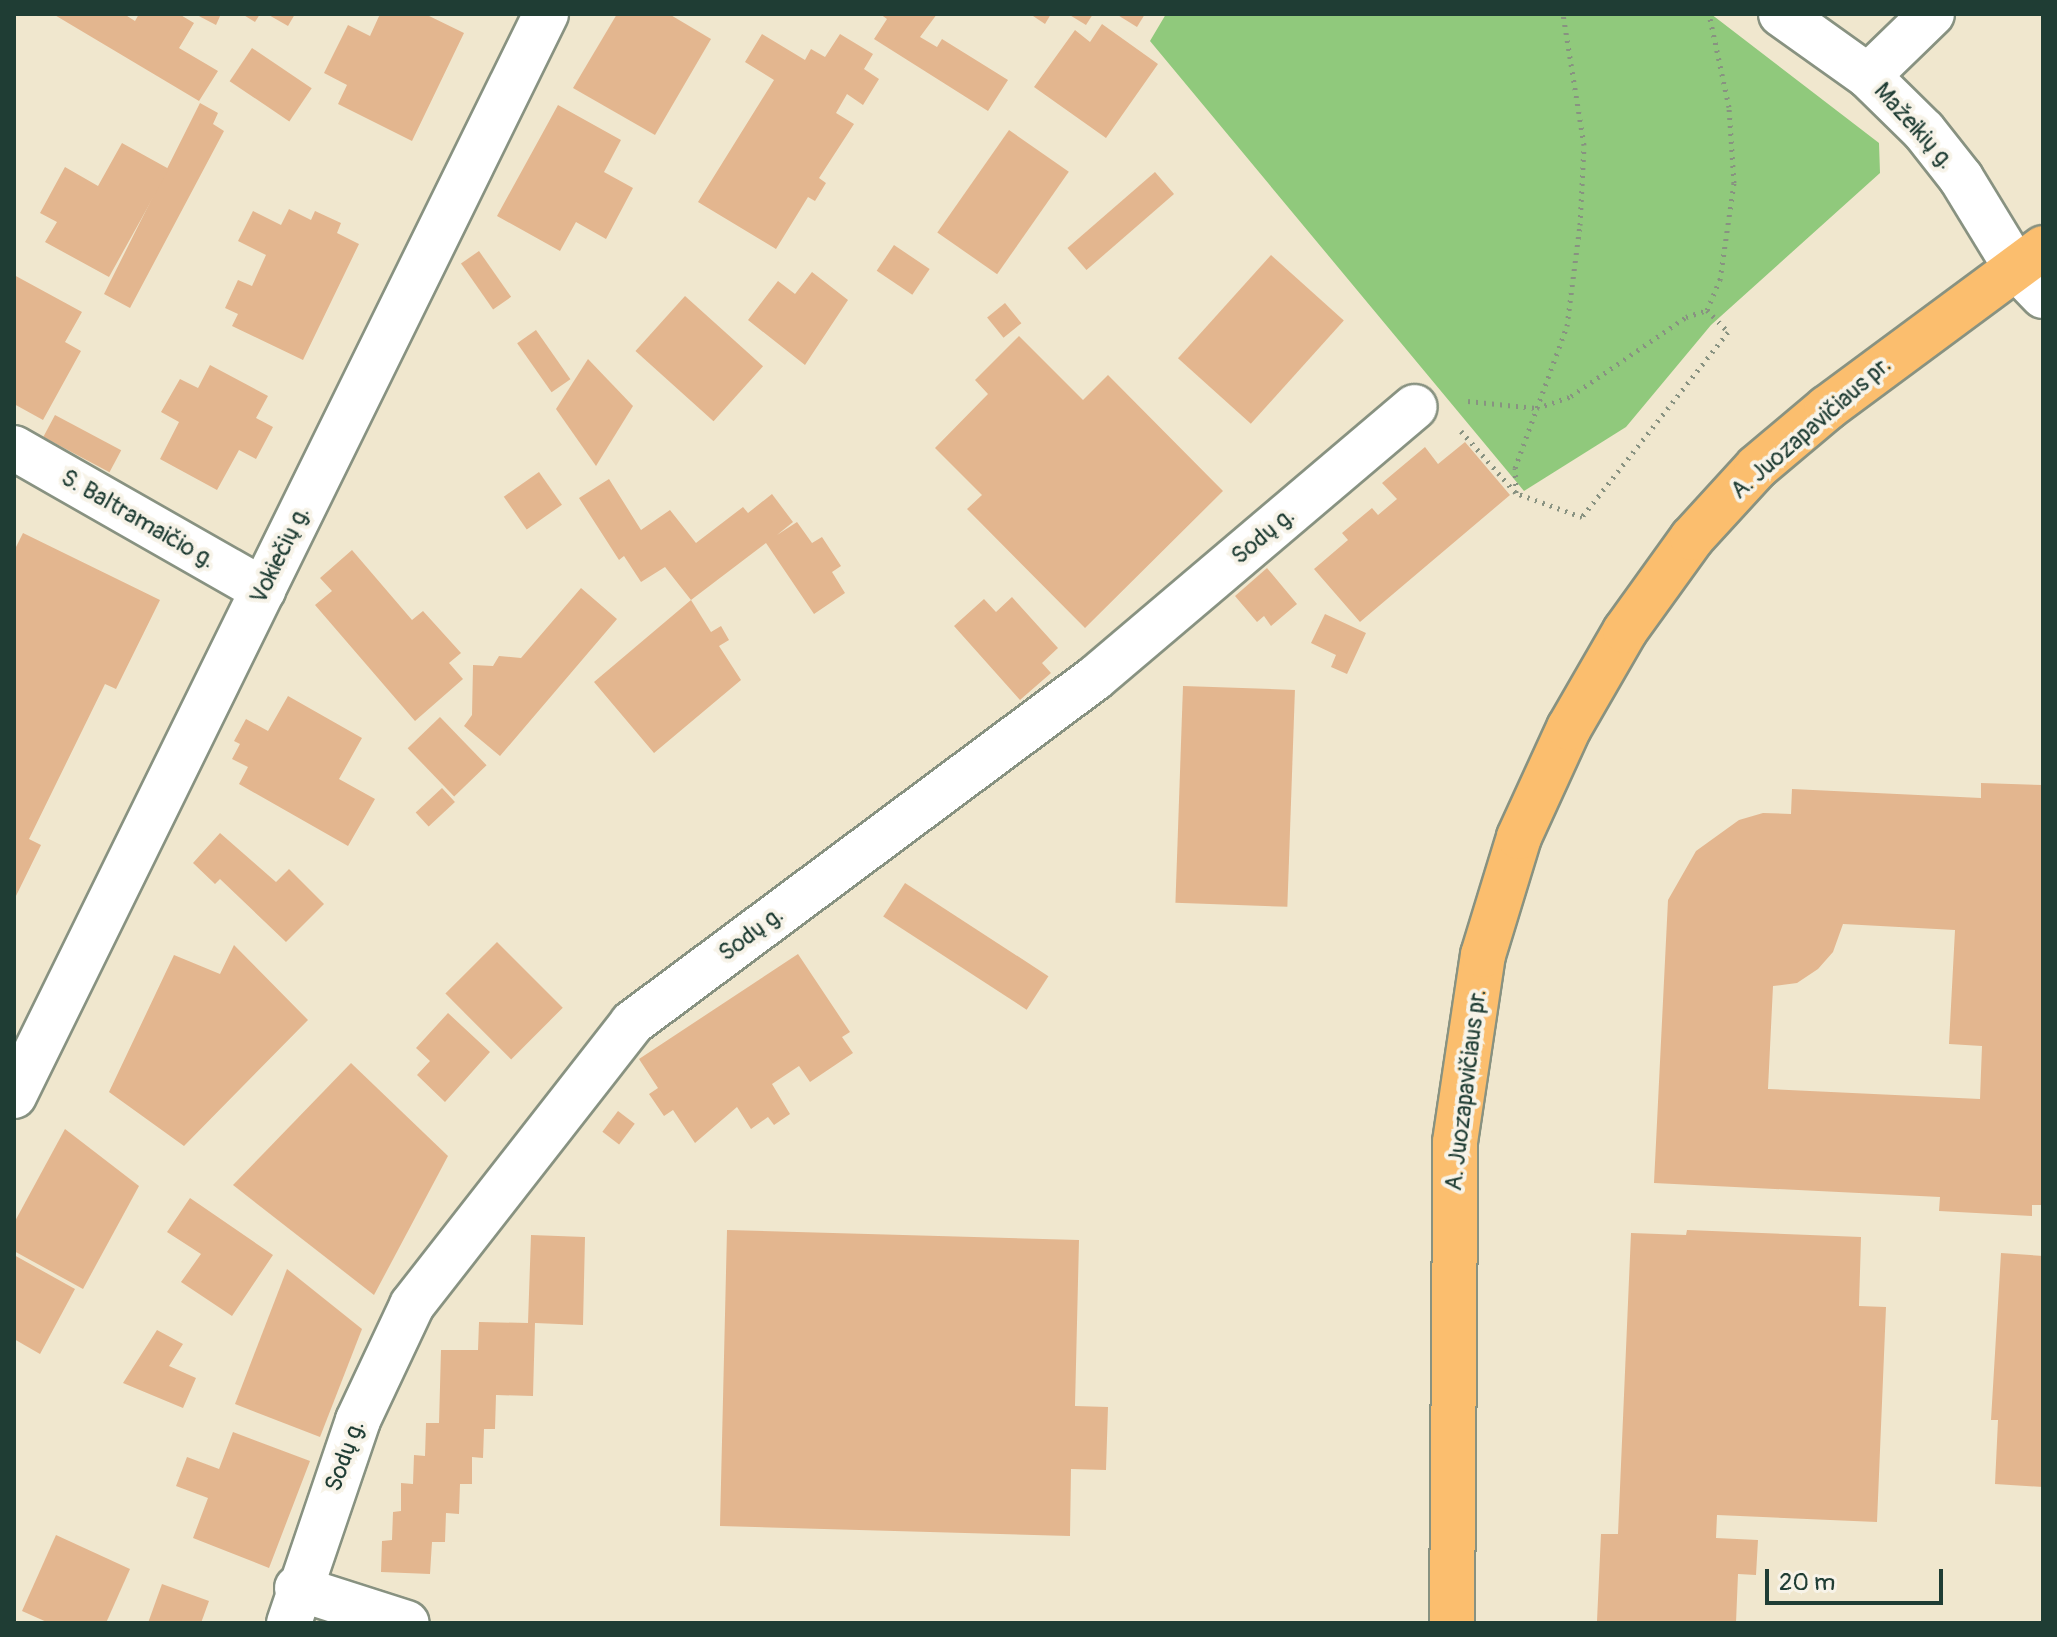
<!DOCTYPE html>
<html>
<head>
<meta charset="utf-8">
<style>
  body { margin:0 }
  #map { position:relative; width:2057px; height:1637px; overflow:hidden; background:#f0e7ce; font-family:Pangolin,sans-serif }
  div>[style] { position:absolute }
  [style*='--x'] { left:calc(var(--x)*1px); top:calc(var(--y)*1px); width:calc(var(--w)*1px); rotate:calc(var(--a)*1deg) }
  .green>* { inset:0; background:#90c97c }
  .building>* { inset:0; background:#e3b68f; transform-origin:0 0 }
  .path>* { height:5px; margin-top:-2.5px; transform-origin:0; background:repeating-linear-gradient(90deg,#889281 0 2px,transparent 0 8px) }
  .roads { filter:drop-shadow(2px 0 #889281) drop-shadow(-2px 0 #889281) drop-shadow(0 2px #889281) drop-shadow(0 -2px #889281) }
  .minor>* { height:44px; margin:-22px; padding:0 22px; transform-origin:22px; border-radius:22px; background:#fff }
  .major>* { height:44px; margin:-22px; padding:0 22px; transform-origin:22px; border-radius:22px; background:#fbbe6e }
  span { translate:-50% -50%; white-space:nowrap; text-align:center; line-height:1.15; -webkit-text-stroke:8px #f7f3e8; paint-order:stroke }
  .street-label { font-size:24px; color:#1f3d34 }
  .frame { position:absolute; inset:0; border:16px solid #1f3d34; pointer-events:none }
  .scale { position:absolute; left:1765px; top:1569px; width:178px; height:36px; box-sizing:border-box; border:4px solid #1f3d34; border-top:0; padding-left:10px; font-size:24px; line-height:28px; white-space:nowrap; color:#1f3d34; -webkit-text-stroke:6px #f7f3e8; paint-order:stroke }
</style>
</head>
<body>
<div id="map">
  <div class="green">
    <div style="clip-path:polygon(1166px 14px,1711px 14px,1879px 143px,1880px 173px,1711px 325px,1626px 427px,1524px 491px,1150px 41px)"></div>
  </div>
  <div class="building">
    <div style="clip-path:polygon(53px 14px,124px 14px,135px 21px,139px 14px,179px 14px,194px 23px,179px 48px,218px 71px,199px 101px)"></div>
    <div style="clip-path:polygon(195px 14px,221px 14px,216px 25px)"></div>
    <div style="clip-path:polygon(242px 14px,260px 14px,255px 22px)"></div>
    <div style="clip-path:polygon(267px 14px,295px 14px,288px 26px)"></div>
    <div style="clip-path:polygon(380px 14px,425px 14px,464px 33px,412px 141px,338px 104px,347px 85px,324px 73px,348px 25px,370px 36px)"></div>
    <div style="clip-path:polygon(617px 14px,669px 14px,711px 39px,655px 135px,573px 88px)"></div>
    <div style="clip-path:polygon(880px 14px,937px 14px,920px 37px,937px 47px,942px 39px,1008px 80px,988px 111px,874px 39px,887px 19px)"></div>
    <div style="clip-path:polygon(1030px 14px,1051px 14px,1045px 24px)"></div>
    <div style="clip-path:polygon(1068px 14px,1093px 14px,1086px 25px)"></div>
    <div style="clip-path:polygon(1116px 14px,1145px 14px,1137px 27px)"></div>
    <div style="clip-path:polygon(1102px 24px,1158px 64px,1106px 138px,1034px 87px,1075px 30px,1090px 42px)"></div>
    <div style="clip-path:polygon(762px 34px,805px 60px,811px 49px,825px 57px,840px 34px,873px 54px,864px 69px,879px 79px,863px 105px,847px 94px,836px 113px,854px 124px,819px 178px,826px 183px,815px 201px,808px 197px,776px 249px,698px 202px,774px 80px,745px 62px)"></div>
    <div style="left:252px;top:48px;width:72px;height:40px;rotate:34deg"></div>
    <div style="clip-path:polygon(200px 103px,218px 113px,213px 124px,224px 131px,130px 308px,104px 294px)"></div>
    <div style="clip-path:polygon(558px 105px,621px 140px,604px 172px,633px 188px,606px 239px,576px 222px,560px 251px,497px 216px)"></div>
    <div style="left:1009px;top:130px;width:73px;height:125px;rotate:35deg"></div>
    <div style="clip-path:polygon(122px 143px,169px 169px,109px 277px,45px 242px,57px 222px,40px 213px,65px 167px,98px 186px)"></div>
    <div style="left:1155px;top:172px;width:29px;height:116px;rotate:49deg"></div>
    <div style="clip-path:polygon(289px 209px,311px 220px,315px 211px,341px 223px,337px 233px,359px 244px,303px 360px,232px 326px,238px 314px,225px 308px,238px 280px,252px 286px,266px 255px,238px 241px,253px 211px,281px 225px)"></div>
    <div style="left:894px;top:245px;width:43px;height:31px;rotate:34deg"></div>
    <div style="left:479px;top:251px;width:56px;height:22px;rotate:55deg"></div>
    <div style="left:1271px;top:255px;width:98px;height:139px;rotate:42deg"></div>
    <div style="clip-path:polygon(812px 272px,848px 300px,805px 365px,748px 320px,778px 281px,795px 294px)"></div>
    <div style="clip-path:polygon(14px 275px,82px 312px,65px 342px,81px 351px,43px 420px,14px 404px)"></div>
    <div style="left:685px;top:296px;width:105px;height:74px;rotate:42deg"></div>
    <div style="left:1005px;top:303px;width:26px;height:23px;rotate:51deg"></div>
    <div style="left:536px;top:330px;width:60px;height:23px;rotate:55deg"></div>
    <div style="clip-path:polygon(1019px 336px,1083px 400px,1108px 375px,1223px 491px,1085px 628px,967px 509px,982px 495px,935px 448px,988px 394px,975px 380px)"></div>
    <div style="clip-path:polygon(588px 359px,633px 406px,596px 466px,556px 409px)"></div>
    <div style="clip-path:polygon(210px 365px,268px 396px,256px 418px,273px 427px,256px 459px,239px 450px,217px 490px,160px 459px,179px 422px,161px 412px,180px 379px,198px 388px)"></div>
    <div style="left:55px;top:415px;width:75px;height:25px;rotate:28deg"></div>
    <div style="clip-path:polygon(1465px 442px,1510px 495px,1360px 622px,1314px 569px,1348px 540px,1342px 533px,1372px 508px,1378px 515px,1397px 499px,1382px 483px,1425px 447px,1438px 464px)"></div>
    <div style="left:539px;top:472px;width:40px;height:43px;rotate:55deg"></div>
    <div style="clip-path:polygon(609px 479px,641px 530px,670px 510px,696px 543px,743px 507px,748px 513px,772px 494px,793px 522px,777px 535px,797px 522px,812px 543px,822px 537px,841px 566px,832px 572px,845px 593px,814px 614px,766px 543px,691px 600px,665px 567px,641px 582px,624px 556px,619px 560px,579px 498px)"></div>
    <div style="clip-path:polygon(23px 533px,160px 600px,116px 689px,105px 684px,29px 839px,41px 845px,14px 900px,14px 551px)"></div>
    <div style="clip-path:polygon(352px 550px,412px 620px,423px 611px,461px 653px,449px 663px,463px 679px,415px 721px,315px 605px,332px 591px,320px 578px)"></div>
    <div style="clip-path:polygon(1267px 568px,1297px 604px,1271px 626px,1264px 616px,1257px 622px,1235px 596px)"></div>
    <div style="clip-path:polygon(581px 588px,617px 619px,500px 756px,464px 726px,472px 715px,473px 665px,493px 666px,499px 656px,521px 658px)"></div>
    <div style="clip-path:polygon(1012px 597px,1058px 648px,1042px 663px,1051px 673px,1020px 700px,954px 626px,984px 599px,996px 612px)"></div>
    <div style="clip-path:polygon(691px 600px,711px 632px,721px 626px,729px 640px,719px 646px,741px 680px,654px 753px,594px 682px)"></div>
    <div style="clip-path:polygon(1325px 614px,1366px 633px,1347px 674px,1331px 667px,1336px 655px,1311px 643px)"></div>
    <div style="left:1183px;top:686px;width:112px;height:217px;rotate:2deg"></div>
    <div style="clip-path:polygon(288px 696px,362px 738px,339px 779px,375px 799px,348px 846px,239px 784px,248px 767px,232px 759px,240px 744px,234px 741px,246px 719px,268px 731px)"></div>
    <div style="left:440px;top:717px;width:67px;height:45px;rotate:46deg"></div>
    <div style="clip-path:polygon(evenodd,1981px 783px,2043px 785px,2043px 1205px,2032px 1205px,2032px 1216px,1939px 1211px,1940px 1197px,1654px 1183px,1668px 900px,1696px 851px,1739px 820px,1763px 813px,1791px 814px,1792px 789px,1981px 798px,1981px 783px,1843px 924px,1955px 930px,1949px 1044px,1982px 1046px,1980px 1099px,1768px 1089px,1773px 986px,1797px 983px,1818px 969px,1833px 952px,1843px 924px)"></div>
    <div style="left:442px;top:788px;width:19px;height:36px;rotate:47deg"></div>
    <div style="clip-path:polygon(220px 833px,276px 882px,289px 869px,324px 904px,286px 942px,220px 879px,215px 884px,193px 863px)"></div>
    <div style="left:905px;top:883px;width:171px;height:40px;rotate:33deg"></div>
    <div style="left:497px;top:942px;width:93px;height:73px;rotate:45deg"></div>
    <div style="clip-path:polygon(234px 945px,308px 1020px,184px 1146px,109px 1092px,174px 955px,220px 974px)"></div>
    <div style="clip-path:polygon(798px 954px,850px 1032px,842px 1037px,853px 1053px,810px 1082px,799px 1066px,772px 1084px,790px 1114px,774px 1125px,768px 1117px,751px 1129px,737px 1107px,695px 1143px,673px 1110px,664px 1116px,649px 1094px,658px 1088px,639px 1059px)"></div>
    <div style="clip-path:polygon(448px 1013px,490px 1052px,445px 1102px,417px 1075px,430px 1061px,416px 1048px)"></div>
    <div style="clip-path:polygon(351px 1063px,448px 1156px,374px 1295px,233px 1185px)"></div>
    <div style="left:618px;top:1111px;width:21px;height:26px;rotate:37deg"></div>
    <div style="clip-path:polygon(65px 1129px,139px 1186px,83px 1289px,14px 1251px,14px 1223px)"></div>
    <div style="clip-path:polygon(190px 1198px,273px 1255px,232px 1316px,181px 1282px,201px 1254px,167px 1232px)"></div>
    <div style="clip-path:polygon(727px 1230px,1079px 1240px,1075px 1406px,1108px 1407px,1106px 1470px,1071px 1469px,1070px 1536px,720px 1526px)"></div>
    <div style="clip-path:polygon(1687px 1230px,1861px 1237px,1859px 1306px,1886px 1307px,1877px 1522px,1717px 1515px,1716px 1538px,1758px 1540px,1756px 1575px,1738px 1574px,1736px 1623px,1597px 1621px,1601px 1534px,1618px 1534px,1631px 1233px,1686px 1235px)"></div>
    <div style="clip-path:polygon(531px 1235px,585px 1237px,583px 1325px,535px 1323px,533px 1396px,496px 1395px,495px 1429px,484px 1429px,483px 1458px,472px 1457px,472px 1484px,460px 1484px,459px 1514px,446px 1513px,445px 1542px,432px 1542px,430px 1574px,381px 1572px,382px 1541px,392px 1540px,393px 1512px,401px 1511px,401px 1483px,413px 1484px,414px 1455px,425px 1456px,426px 1423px,439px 1423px,441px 1350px,478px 1350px,479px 1322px,528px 1323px)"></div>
    <div style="clip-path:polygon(2001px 1253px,2043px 1256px,2043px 1487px,1995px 1484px,1998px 1420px,1991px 1420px)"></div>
    <div style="clip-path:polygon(14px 1255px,75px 1289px,40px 1354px,14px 1339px)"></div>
    <div style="clip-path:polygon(287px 1269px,362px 1329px,320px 1437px,235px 1404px)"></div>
    <div style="clip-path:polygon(157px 1330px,183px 1344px,169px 1366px,196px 1378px,183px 1408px,123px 1383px)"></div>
    <div style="clip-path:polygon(233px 1432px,310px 1461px,269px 1568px,193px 1538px,208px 1498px,176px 1486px,187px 1457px,219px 1469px)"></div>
    <div style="clip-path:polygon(56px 1535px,130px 1569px,106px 1623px,49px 1623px,22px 1611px)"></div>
    <div style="clip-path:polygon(162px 1584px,209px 1601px,201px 1623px,148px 1623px)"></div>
  </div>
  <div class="path">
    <div style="--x:1707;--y:310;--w:33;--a:-67"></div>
    <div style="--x:1720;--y:280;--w:98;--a:-81.8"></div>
    <div style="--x:1734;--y:183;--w:76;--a:-93.8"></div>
    <div style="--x:1729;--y:107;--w:95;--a:-102.1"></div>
    <div style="--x:1468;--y:401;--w:69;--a:5.8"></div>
    <div style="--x:1537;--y:408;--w:36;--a:-19"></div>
    <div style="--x:1571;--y:396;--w:140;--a:-34.5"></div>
    <div style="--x:1686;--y:317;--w:22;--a:-18"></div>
    <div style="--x:1707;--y:310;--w:30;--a:46"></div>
    <div style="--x:1728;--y:332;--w:236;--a:128.3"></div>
    <div style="--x:1582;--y:517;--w:70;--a:-160"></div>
    <div style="--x:1461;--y:431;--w:83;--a:48.4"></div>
    <div style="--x:1516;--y:493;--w:25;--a:-92"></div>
    <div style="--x:1515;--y:468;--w:151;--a:-69.9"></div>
    <div style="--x:1567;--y:326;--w:102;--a:-82.7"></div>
    <div style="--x:1580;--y:225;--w:80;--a:-87.1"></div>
    <div style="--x:1584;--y:145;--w:133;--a:-99.1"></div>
  </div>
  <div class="roads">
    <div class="minor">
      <div style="--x:1781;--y:14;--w:107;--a:35.5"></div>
      <div style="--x:1868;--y:76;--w:78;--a:44.5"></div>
      <div style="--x:1924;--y:131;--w:60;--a:51.8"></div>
      <div style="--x:1961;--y:178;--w:105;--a:58.6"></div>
      <div style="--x:2016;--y:268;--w:39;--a:46"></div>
      <div style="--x:1868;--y:76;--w:89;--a:-44.1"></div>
      <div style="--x:14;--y:448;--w:287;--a:29.7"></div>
      <div style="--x:14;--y:1096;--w:1206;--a:-63.82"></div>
      <div style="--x:297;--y:1588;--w:115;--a:17.7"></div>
      <div style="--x:289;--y:1623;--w:214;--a:-71.2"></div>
      <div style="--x:358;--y:1420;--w:127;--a:-64.8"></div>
      <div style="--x:412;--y:1305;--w:358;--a:-52"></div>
      <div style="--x:632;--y:1023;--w:577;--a:-36.69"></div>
      <div style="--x:1095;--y:678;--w:419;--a:-40.3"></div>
    </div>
    <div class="major">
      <div style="--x:1452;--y:1623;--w:481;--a:-89.6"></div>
      <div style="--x:1455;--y:1142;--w:189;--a:-81.5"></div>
      <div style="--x:1483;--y:955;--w:123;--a:-73"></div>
      <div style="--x:1519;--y:837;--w:120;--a:-65.4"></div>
      <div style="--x:1569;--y:728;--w:112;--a:-60"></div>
      <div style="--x:1625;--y:631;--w:115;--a:-54.2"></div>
      <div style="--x:1692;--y:538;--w:96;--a:-47.5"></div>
      <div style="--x:1757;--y:467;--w:92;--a:-40.1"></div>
      <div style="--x:1827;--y:408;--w:269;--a:-36.5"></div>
    </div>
  </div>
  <div class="street-label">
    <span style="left:1914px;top:126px;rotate:48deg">Mažeikių g.</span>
    <span style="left:1811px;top:428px;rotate:-41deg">A. Juozapavičiaus pr.</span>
    <span style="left:138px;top:519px;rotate:30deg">S. Baltramaičio g.</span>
    <span style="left:1263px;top:536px;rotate:-40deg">Sodų g.</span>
    <span style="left:280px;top:555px;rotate:-64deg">Vokiečių g.</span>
    <span style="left:751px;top:934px;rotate:-37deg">Sodų g.</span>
    <span style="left:1466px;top:1090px;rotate:-83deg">A. Juozapavičiaus pr.</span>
    <span style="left:345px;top:1456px;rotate:-70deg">Sodų g.</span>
  </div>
  <div class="frame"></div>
  <div class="scale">20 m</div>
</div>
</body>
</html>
